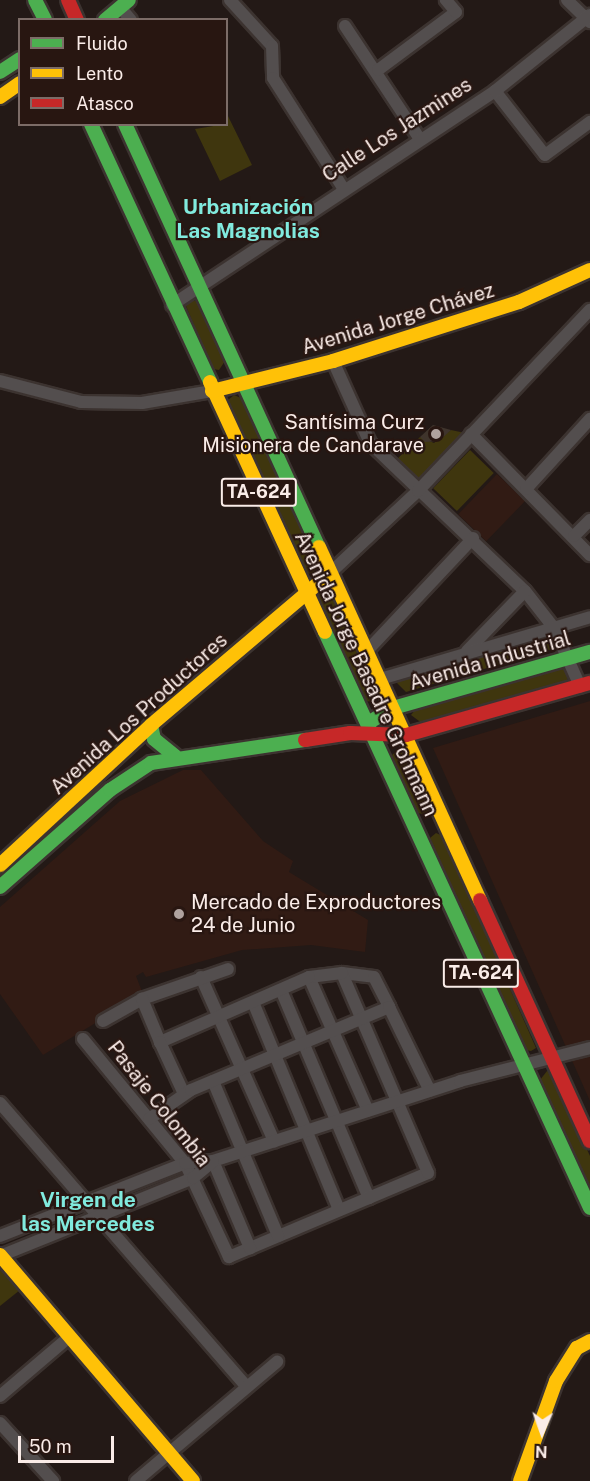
<!DOCTYPE html>
<html>
<head>
<meta charset="utf-8">
<style>
  body { margin:0 }
  #map { position:relative; width:590px; height:1481px; overflow:hidden; background:#231916; font-family:"Public Sans",sans-serif }
  div>[style] { position:absolute }
  [style*='--x'] { left:calc(var(--x)*1px); top:calc(var(--y)*1px); width:calc(var(--w)*1px); rotate:calc(var(--a)*1deg) }
  .built>* { inset:0; background:#311b14; transform-origin:0 0 }
  .green>* { inset:0; background:#3f360e; transform-origin:0 0 }
  .building>* { inset:0; background:#3f342c }
  .roads { filter:drop-shadow(2px 0 #3c3330) drop-shadow(-2px 0 #3c3330) drop-shadow(0 2px #3c3330) drop-shadow(0 -2px #3c3330) }
  .street>* { height:12px; margin:-6px; padding:0 6px; transform-origin:6px; border-radius:6px; background:#534e4e }
  .fast>* { height:14px; margin:-7px; padding:0 7px; transform-origin:7px; border-radius:7px; background:#4caf50 }
  .slow>* { height:14px; margin:-7px; padding:0 7px; transform-origin:7px; border-radius:7px; background:#ffc107 }
  .jam>* { height:14px; margin:-7px; padding:0 7px; transform-origin:7px; border-radius:7px; background:#c62828 }
  .dots>* { width:16px; height:16px; translate:-50% -50%; box-sizing:border-box; border:3px solid #281611; border-radius:50% }
  span { translate:-50% -50%; white-space:nowrap; text-align:center; line-height:1.15; -webkit-text-stroke:4.5px #281611; paint-order:stroke }
  .shield-label span { padding:2px 4px; background:#281611; border:2px solid; border-radius:4px; -webkit-text-stroke-width:0 }
  .shield-label { font-size:18px; color:#faece8; font-weight:700 }
  .street-label { font-size:20px; color:#faece8 }
  .poi-label { font-size:20px; color:#faece8 }
  .right { translate:-100% -50%; text-align:right }
  .left { translate:0 -50%; text-align:left }
  .neighbourhood-label { font-size:21px; color:#81eade; font-weight:700 }
  .legend { position:absolute; left:18px; top:18px; width:210px; height:108px; box-sizing:border-box; background:#281611; border:2px solid #7c6c67; margin:0; padding:8px 10px; list-style:none; font-size:18px; color:#faece8 }
  .legend li { display:flex; align-items:center; gap:12px; height:30px }
  .legend b { width:30px; border:2px solid #7c6c67 }
  .north { position:absolute; left:512px; top:1403px; width:60px; height:60px; -webkit-text-stroke:4px #281611; paint-order:stroke; rotate:182deg; font-size:16px; font-weight:700; line-height:24px; text-align:center; color:#faece8 }
  .north::after { content:''; display:block; margin:auto; width:21px; height:27px; background:#faece8; clip-path:polygon(50% 0,100% 100%,50% 72%,0 100%) }
  .scale { position:absolute; left:18px; top:1436px; width:96px; height:27px; box-sizing:border-box; border:3px solid #faece8; border-top:0; padding-left:8px; font-size:18px; line-height:21px; white-space:nowrap; color:#faece8; -webkit-text-stroke:4px #281611; paint-order:stroke }
</style>
</head>
<body>
<div id="map">
  <div class="built">
    <div style="left:497px;top:474px;width:39px;height:56px;rotate:44deg"></div>
    <div style="clip-path:polygon(590px 701px,590px 1101px,433px 748px)"></div>
    <div style="clip-path:polygon(183px 770px,201px 770px,263px 841px,293px 861px,289px 872px,368px 920px,365px 952px,311px 945px,242px 950px,146px 977px,143px 972px,136px 976px,143px 994px,43px 1055px,0 994px,0 907px,120px 801px)"></div>
  </div>
  <div class="green">
    <div style="clip-path:polygon(227px 114px,252px 165px,220px 181px,195px 129px,226px 124px)"></div>
    <div style="clip-path:polygon(191px 299px,198px 302px,225px 361px,219px 370px,213px 369px,185px 304px)"></div>
    <div style="clip-path:polygon(234px 395px,241px 398px,318px 566px,312px 574px,306px 573px,228px 400px)"></div>
    <div style="clip-path:polygon(451px 430px,465px 433px,419px 481px,396px 460px,420px 437px,434px 443px)"></div>
    <div style="left:470px;top:450px;width:33px;height:53px;rotate:44deg"></div>
    <div style="clip-path:polygon(323px 589px,330px 593px,377px 699px,372px 702px,366px 701px,317px 594px)"></div>
    <div style="clip-path:polygon(544px 635px,550px 636px,552px 649px,406px 692px,397px 683px,400px 677px)"></div>
    <div style="clip-path:polygon(563px 667px,569px 669px,567px 682px,423px 724px,411px 715px,415px 710px)"></div>
    <div style="clip-path:polygon(398px 750px,405px 754px,429px 811px,423px 814px,417px 813px,392px 755px)"></div>
    <div style="clip-path:polygon(436px 833px,443px 836px,536px 1048px,531px 1051px,525px 1050px,430px 838px)"></div>
    <div style="clip-path:polygon(547px 1071px,552px 1072px,590px 1156px,590px 1188px,540px 1080px)"></div>
    <div style="clip-path:polygon(0 1270px,20px 1290px,0 1306px)"></div>
  </div>
  <div class="building">
    <div style="clip-path:polygon(433px 425px,451px 430px,439px 441px,425px 442px,420px 437px)"></div>
  </div>
  <div class="roads">
    <div class="street">
      <div style="--x:230;--y:0;--w:62;--a:47.6"></div>
      <div style="--x:272;--y:46;--w:32;--a:88"></div>
      <div style="--x:273;--y:78;--w:130;--a:57.5"></div>
      <div style="--x:567;--y:0;--w:32;--a:44"></div>
      <div style="--x:120;--y:7;--w:17;--a:50"></div>
      <div style="--x:345;--y:26;--w:134;--a:56.5"></div>
      <div style="--x:378;--y:70;--w:97;--a:-36.6"></div>
      <div style="--x:456;--y:12;--w:16;--a:-130"></div>
      <div style="--x:495;--y:91;--w:81;--a:52"></div>
      <div style="--x:545;--y:155;--w:56;--a:-36.3"></div>
      <div style="--x:172;--y:305;--w:387;--a:-33.5"></div>
      <div style="--x:495;--y:91;--w:122;--a:-38.7"></div>
      <div style="--x:333;--y:361;--w:90;--a:65.7"></div>
      <div style="--x:370;--y:443;--w:214;--a:43.7"></div>
      <div style="--x:525;--y:591;--w:47;--a:51.9"></div>
      <div style="--x:554;--y:628;--w:64;--a:65.9"></div>
      <div style="--x:0;--y:381;--w:84;--a:14.5"></div>
      <div style="--x:81;--y:402;--w:61;--a:0.9"></div>
      <div style="--x:142;--y:403;--w:71;--a:-9.7"></div>
      <div style="--x:471;--y:434;--w:170;--a:45.5"></div>
      <div style="--x:526;--y:489;--w:95;--a:-47.6"></div>
      <div style="--x:574;--y:536;--w:23;--a:-45"></div>
      <div style="--x:330;--y:573;--w:120;--a:-43"></div>
      <div style="--x:418;--y:491;--w:250;--a:-46.5"></div>
      <div style="--x:367;--y:651;--w:155;--a:-46.8"></div>
      <div style="--x:467;--y:651;--w:83;--a:-46"></div>
      <div style="--x:380;--y:679;--w:219;--a:-16.4"></div>
      <div style="--x:342;--y:973;--w:32;--a:7"></div>
      <div style="--x:374;--y:977;--w:34;--a:63"></div>
      <div style="--x:201;--y:977;--w:180;--a:66"></div>
      <div style="--x:309;--y:977;--w:146;--a:66.2"></div>
      <div style="--x:281;--y:990;--w:226;--a:67.1"></div>
      <div style="--x:253;--y:1002;--w:225;--a:67.5"></div>
      <div style="--x:103;--y:1021;--w:45;--a:-29.4"></div>
      <div style="--x:142;--y:999;--w:91;--a:-19.2"></div>
      <div style="--x:83;--y:1039;--w:161;--a:50.6"></div>
      <div style="--x:185;--y:1163;--w:104;--a:64.9"></div>
      <div style="--x:229;--y:1257;--w:216;--a:-22.9"></div>
      <div style="--x:428;--y:1173;--w:218;--a:-113.3"></div>
      <div style="--x:342;--y:973;--w:33;--a:173"></div>
      <div style="--x:309;--y:977;--w:163;--a:156.4"></div>
      <div style="--x:160;--y:1042;--w:47;--a:-112.7"></div>
      <div style="--x:160;--y:1042;--w:57;--a:65.2"></div>
      <div style="--x:213;--y:1081;--w:168;--a:67.2"></div>
      <div style="--x:0;--y:1103;--w:376;--a:49"></div>
      <div style="--x:149;--y:1119;--w:51;--a:-34.6"></div>
      <div style="--x:191;--y:1090;--w:215;--a:-22.7"></div>
      <div style="--x:389;--y:1007;--w:93;--a:64"></div>
      <div style="--x:213;--y:1161;--w:95;--a:67"></div>
      <div style="--x:0;--y:1236;--w:199;--a:-21.5"></div>
      <div style="--x:185;--y:1163;--w:28;--a:-4"></div>
      <div style="--x:213;--y:1161;--w:260;--a:-17.9"></div>
      <div style="--x:460;--y:1081;--w:134;--a:-14.2"></div>
      <div style="--x:0;--y:1256;--w:208;--a:-22"></div>
      <div style="--x:193;--y:1178;--w:26;--a:-40"></div>
      <div style="--x:0;--y:1396;--w:89;--a:-40.5"></div>
      <div style="--x:0;--y:1423;--w:79;--a:47.6"></div>
      <div style="--x:136;--y:1481;--w:185;--a:-40.2"></div>
    </div>
    <div class="fast">
      <div style="--x:35;--y:0;--w:22;--a:63"></div>
      <div style="--x:105;--y:20;--w:31;--a:-40"></div>
      <div style="--x:0;--y:72;--w:24;--a:-33"></div>
      <div style="--x:91;--y:124;--w:284;--a:65.2"></div>
      <div style="--x:125;--y:124;--w:465;--a:65.4"></div>
      <div style="--x:325;--y:632;--w:634;--a:65.29"></div>
      <div style="--x:368;--y:723;--w:29;--a:-31"></div>
      <div style="--x:393;--y:708;--w:205;--a:-15.9"></div>
      <div style="--x:151;--y:725;--w:14;--a:78"></div>
      <div style="--x:154;--y:739;--w:27;--a:39"></div>
      <div style="--x:0;--y:887;--w:147;--a:-41.4"></div>
      <div style="--x:110;--y:790;--w:49;--a:-33.4"></div>
      <div style="--x:151;--y:763;--w:156;--a:-8.5"></div>
    </div>
    <div class="slow">
      <div style="--x:0;--y:97;--w:24;--a:-35"></div>
      <div style="--x:210;--y:382;--w:275;--a:65.3"></div>
      <div style="--x:212;--y:391;--w:125;--a:-13.9"></div>
      <div style="--x:333;--y:361;--w:195;--a:-17.6"></div>
      <div style="--x:519;--y:302;--w:78;--a:-24.3"></div>
      <div style="--x:319;--y:547;--w:388;--a:65.5"></div>
      <div style="--x:0;--y:865;--w:206;--a:-42.8"></div>
      <div style="--x:151;--y:725;--w:235;--a:-40.3"></div>
      <div style="--x:0;--y:1255;--w:297;--a:49.5"></div>
      <div style="--x:520;--y:1481;--w:106;--a:-70.2"></div>
      <div style="--x:556;--y:1381;--w:39;--a:-58"></div>
      <div style="--x:577;--y:1348;--w:15;--a:-28"></div>
    </div>
    <div class="jam">
      <div style="--x:68;--y:0;--w:22;--a:66"></div>
      <div style="--x:305;--y:740;--w:46;--a:-8.8"></div>
      <div style="--x:350;--y:733;--w:56;--a:2"></div>
      <div style="--x:406;--y:735;--w:191;--a:-15.8"></div>
      <div style="--x:480;--y:900;--w:265;--a:65.5"></div>
    </div>
  </div>
  <div class="dots">
    <div style="left:436px;top:434px;background:#afa29e"></div>
    <div style="left:179px;top:914px;background:#afa29e"></div>
  </div>
  <div class="shield-label">
    <span style="left:259px;top:492px">TA-624</span>
    <span style="left:481px;top:973px">TA-624</span>
  </div>
  <div class="street-label">
    <span style="left:397px;top:130px;rotate:-33deg">Calle Los Jazmines</span>
    <span style="left:398px;top:319px;rotate:-17deg">Avenida Jorge Chávez</span>
    <span style="left:490px;top:661px;rotate:-16deg">Avenida Industrial</span>
    <span style="left:366px;top:674px;rotate:65deg">Avenida Jorge Basadre Grohmann</span>
    <span style="left:139px;top:714px;rotate:-42deg">Avenida Los Productores</span>
    <span style="left:159px;top:1104px;rotate:52deg">Pasaje Colombia</span>
  </div>
  <div class="poi-label">
    <span class="right" style="left:424px;top:434px">Santísima Curz<br>Misionera de Candarave</span>
    <span class="left" style="left:191px;top:914px">Mercado de Exproductores<br>24 de Junio</span>
  </div>
  <div class="neighbourhood-label">
    <span style="left:248px;top:219px">Urbanización<br>Las Magnolias</span>
    <span style="left:88px;top:1212px">Virgen de<br>las Mercedes</span>
  </div>
  <ul class="legend">
  <li><b style="height:8px;background:#4caf50"></b>Fluido</li>
  <li><b style="height:8px;background:#ffc107"></b>Lento</li>
  <li><b style="height:8px;background:#c62828"></b>Atasco</li>
  </ul>
  <div class="north">N</div>
  <div class="scale">50 m</div>
</div>
</body>
</html>
